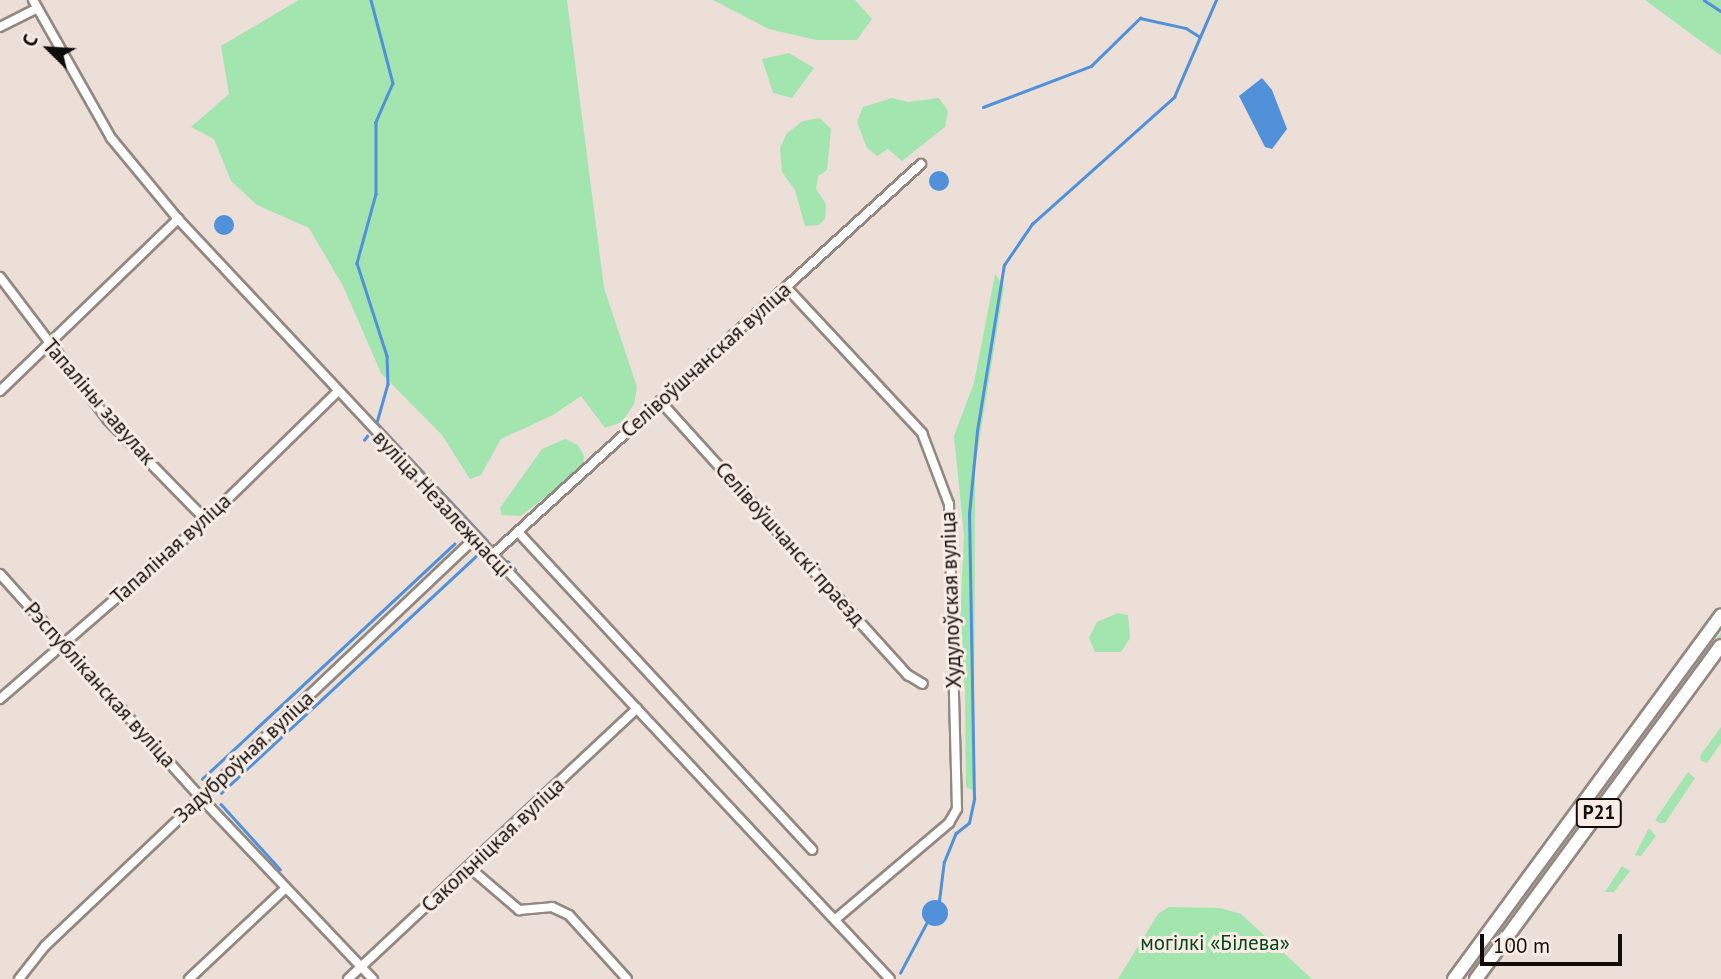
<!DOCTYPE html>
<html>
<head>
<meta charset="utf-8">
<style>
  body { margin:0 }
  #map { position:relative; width:1721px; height:979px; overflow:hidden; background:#ebdfd7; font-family:"PT Sans",sans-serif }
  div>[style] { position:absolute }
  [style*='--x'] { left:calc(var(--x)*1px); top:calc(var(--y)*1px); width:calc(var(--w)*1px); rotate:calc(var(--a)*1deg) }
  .green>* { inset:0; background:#a2e5af }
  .water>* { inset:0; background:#5091d9 }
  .round { border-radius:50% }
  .stream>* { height:2.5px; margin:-1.25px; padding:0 1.25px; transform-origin:1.25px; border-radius:1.25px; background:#5091d9 }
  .roads { filter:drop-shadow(2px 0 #938881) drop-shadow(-2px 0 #938881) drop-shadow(0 2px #938881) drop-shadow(0 -2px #938881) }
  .street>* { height:8px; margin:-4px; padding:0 4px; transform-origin:4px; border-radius:4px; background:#fff }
  .primary>* { height:12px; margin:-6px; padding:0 6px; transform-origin:6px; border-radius:6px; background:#fff }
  span { translate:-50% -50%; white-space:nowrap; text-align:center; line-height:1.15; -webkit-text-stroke:6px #f8ece4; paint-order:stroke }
  .shield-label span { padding:2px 5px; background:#f8ece4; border:2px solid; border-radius:5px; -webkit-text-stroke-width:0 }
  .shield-label { font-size:19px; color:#100c0a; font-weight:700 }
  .street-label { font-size:21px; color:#100c0a }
  .park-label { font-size:21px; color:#00461c }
  .north { position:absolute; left:14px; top:14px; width:70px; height:70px; -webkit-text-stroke:5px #f8ece4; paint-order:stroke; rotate:294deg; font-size:19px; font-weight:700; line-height:28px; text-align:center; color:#100c0a }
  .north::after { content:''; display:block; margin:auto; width:24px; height:32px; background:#100c0a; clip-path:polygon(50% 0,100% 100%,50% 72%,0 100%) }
  .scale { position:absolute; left:1480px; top:934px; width:142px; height:32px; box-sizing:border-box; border:4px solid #100c0a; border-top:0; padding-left:9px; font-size:21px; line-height:24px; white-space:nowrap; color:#100c0a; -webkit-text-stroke:5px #f8ece4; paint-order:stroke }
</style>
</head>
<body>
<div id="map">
  <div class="green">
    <div style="clip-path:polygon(299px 0,567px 0,604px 288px,637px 387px,634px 404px,622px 422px,605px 428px,581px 396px,553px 415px,501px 439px,481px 475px,470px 479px,442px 435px,381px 373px,343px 286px,309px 228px,257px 205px,231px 181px,214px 139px,191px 127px,229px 94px,221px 46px)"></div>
    <div style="clip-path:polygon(713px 0,855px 0,872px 19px,857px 40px,816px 40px,769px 29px)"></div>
    <div style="clip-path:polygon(1645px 0,1721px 0,1721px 55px,1709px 47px)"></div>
    <div style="clip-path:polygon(789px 53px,814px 68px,792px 98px,773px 93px,762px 59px)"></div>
    <div style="clip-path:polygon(892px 98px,908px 102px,939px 98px,948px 111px,945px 127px,902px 161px,888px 149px,877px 156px,867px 148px,857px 122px,863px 107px)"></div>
    <div style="clip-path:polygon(820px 118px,831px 129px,827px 170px,818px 176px,816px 189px,826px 204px,825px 219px,819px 225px,805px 226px,795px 190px,782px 172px,780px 148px,787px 133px,803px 121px)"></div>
    <div style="clip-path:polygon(995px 274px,1004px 287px,975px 466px,974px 791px,966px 787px,965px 689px,959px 641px,964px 535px,954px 436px,974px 383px)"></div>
    <div style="clip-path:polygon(565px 439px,578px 445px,584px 456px,582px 468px,521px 516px,502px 515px,500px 508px,542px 449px)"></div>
    <div style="clip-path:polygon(1118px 613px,1128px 615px,1130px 638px,1121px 652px,1095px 652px,1089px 638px,1097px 622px)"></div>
    <div style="clip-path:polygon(1721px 633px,1721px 639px,1597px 802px)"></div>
    <div style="clip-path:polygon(1721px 727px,1721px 743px,1707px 763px,1701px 761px,1700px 756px)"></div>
    <div style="clip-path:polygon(1688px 772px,1695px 778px,1665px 823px,1659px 823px,1655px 820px)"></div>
    <div style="clip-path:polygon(1586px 816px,1588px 818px,1466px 979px)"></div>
    <div style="clip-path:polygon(1649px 828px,1656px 836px,1641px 856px,1635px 855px)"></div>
    <div style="clip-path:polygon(1622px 866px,1630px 871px,1614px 892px,1605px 892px)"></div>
    <div style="clip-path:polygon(1169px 907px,1220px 908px,1241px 914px,1312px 979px,1118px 979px,1158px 914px)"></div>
  </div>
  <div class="water">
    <div style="clip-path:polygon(1262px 78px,1272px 90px,1287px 129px,1272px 149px,1265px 147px,1239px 96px)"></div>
    <div class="round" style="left:929px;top:171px;width:20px;height:20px"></div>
    <div class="round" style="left:214px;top:215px;width:20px;height:20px"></div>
    <div class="round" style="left:922px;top:900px;width:26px;height:26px"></div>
  </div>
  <div class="stream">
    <div style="--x:371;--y:0;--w:86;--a:75.2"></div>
    <div style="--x:393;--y:83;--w:43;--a:113.6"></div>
    <div style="--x:376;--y:122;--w:72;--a:90"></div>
    <div style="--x:376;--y:194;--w:72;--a:105.4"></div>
    <div style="--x:357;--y:263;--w:98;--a:72.1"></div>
    <div style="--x:387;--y:356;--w:28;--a:88"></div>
    <div style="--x:388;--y:384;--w:44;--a:105.9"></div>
    <div style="--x:1704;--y:0;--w:20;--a:33"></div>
    <div style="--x:983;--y:107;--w:116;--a:-20.8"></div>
    <div style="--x:1091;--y:66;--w:69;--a:-44.4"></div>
    <div style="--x:1140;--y:18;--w:47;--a:12.3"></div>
    <div style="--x:1186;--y:28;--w:15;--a:32"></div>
    <div style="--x:378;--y:424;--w:159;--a:46.8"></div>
    <div style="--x:364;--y:440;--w:5;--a:-53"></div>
    <div style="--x:508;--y:561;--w:11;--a:49"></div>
    <div style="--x:202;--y:779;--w:345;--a:-43"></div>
    <div style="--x:221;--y:793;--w:351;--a:-42.9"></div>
    <div style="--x:221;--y:804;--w:88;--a:47.8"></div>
    <div style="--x:939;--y:901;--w:39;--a:-83"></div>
    <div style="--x:944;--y:862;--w:31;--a:-68"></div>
    <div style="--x:956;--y:833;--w:16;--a:-38"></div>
    <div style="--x:969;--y:823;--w:25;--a:-78"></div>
    <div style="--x:974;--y:799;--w:285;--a:-91"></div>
    <div style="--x:969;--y:514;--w:83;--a:-84.5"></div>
    <div style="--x:977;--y:431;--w:168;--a:-80.8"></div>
    <div style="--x:1004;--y:265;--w:50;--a:-55.7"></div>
    <div style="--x:1032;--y:224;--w:191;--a:-41.8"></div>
    <div style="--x:1174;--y:97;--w:106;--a:-66.6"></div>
    <div style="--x:900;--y:973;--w:58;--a:-62.1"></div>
  </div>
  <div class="roads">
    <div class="street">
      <div style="--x:33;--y:0;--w:159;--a:60.5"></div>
      <div style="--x:111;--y:138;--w:105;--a:50.4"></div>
      <div style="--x:178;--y:219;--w:1041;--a:46.87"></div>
      <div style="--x:0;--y:27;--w:42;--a:-26.6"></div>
      <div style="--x:0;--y:277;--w:179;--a:52.9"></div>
      <div style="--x:108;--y:420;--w:140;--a:45.6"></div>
      <div style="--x:786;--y:287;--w:200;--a:47"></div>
      <div style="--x:922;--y:433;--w:76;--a:69.2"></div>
      <div style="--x:949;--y:504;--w:305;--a:88.5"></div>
      <div style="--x:957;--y:809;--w:16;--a:120"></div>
      <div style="--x:949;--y:823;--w:147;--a:139.7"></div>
      <div style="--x:0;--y:391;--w:248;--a:-44"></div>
      <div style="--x:660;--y:401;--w:370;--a:47.9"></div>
      <div style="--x:908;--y:675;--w:17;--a:31"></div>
      <div style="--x:518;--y:532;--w:433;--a:47.2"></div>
      <div style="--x:491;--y:556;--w:582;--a:-42.35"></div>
      <div style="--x:0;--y:574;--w:300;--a:48.1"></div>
      <div style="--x:200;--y:797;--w:251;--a:46.5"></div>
      <div style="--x:0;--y:699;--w:273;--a:-41"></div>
      <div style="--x:206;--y:520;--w:182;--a:-44.3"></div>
      <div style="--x:470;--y:868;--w:65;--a:40.6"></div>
      <div style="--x:519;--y:910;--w:33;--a:-5"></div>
      <div style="--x:552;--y:907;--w:19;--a:25"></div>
      <div style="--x:569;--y:915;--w:86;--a:47.8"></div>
      <div style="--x:19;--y:979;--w:42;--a:-51.8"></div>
      <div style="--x:45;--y:946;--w:591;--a:-43.49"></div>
      <div style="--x:189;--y:979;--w:132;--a:-43.2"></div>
      <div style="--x:348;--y:979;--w:396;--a:-43.1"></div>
    </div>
    <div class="primary">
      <div style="--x:1454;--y:979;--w:451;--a:-53.7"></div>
      <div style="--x:1476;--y:979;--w:413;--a:-53.7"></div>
    </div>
  </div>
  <div class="shield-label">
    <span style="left:1599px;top:813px">Р21</span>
  </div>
  <div class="street-label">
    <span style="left:706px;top:360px;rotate:-42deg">Селівоўшчанская вуліца</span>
    <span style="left:99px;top:402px;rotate:49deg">Тапаліны завулак</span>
    <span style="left:442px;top:504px;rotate:47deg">вуліца Незалежнасці</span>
    <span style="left:790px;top:544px;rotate:48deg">Селівоўшчанскі праезд</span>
    <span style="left:171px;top:549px;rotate:-42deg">Тапаліная вуліца</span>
    <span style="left:951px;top:600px;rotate:-92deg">Худулоўская вуліца</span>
    <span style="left:100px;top:685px;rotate:48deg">Рэспубліканская вуліца</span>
    <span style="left:244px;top:757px;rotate:-43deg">Задуброўная вуліца</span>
    <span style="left:493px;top:845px;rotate:-43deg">Сакольніцкая вуліца</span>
  </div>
  <div class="park-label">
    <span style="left:1215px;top:943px">могілкі «Білева»</span>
  </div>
  <div class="north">С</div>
  <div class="scale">100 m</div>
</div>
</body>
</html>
